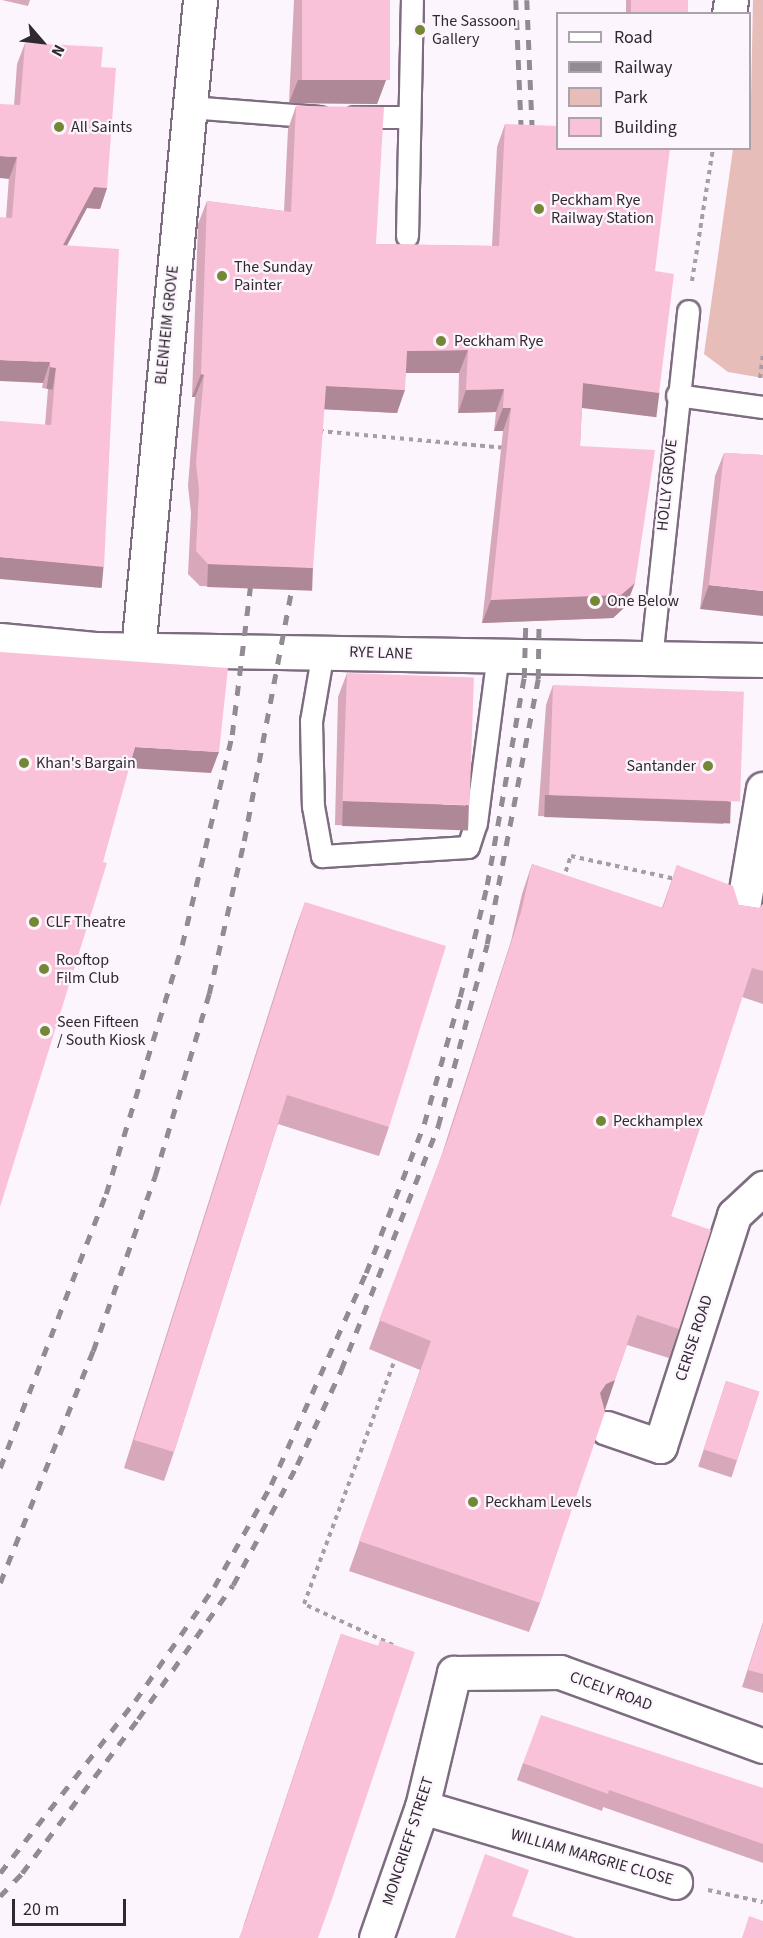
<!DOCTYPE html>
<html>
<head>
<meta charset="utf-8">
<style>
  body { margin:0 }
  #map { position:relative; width:763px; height:1938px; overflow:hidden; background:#fdf5fe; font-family:"Source Sans 3",sans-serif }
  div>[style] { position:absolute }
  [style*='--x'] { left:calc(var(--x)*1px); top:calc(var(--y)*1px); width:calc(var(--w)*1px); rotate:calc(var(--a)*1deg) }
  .green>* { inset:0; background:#e7bdb9 }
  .path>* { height:4px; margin-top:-2px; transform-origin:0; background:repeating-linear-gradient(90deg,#a69ea7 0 4.5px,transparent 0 9px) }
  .roads { filter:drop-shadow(2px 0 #7e6d81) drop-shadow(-2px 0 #7e6d81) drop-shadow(0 2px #7e6d81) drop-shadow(0 -2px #7e6d81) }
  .lane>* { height:21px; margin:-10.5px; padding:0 10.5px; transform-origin:10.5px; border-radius:10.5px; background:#fff }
  .street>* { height:33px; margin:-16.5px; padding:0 16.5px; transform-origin:16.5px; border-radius:16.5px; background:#fff }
  .rail>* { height:4.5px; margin-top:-2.25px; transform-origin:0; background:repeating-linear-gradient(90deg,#938b94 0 10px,transparent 0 20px) }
  .wall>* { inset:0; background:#d7a7ba; transform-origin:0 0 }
  .shaded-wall>* { inset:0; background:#af8897; transform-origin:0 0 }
  .building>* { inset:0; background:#fac2d8; transform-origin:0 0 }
  .dots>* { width:16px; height:16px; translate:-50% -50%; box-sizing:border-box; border:3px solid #fdf5fe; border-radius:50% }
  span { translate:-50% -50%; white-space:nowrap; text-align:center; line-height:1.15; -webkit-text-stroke:4.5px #fdf5fe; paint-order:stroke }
  .poi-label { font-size:16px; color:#302931 }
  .left { translate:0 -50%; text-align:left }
  .right { translate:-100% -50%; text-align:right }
  .street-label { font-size:16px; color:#302931 }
  .legend { position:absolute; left:556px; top:12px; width:195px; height:138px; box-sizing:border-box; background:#fdf5fe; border:2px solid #aba3ac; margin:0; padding:8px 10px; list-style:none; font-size:18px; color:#302931 }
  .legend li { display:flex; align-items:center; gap:12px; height:30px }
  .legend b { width:30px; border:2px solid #aba3ac }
  .north { position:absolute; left:12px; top:12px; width:60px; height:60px; -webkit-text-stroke:4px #fdf5fe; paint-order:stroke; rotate:118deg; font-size:16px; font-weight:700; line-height:24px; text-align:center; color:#302931 }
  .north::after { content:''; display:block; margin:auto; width:21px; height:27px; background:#302931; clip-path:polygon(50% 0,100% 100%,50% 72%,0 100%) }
  .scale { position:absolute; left:12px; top:1899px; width:114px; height:27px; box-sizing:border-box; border:3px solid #302931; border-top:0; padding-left:8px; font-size:18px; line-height:21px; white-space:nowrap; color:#302931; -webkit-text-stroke:4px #fdf5fe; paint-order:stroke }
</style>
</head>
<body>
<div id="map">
  <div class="green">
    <div style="clip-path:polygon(753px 0,763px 0,763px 378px,728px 372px,704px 354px,733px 149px,750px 148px)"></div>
  </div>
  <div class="path">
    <div style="--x:692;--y:281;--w:135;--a:-81"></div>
    <div style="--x:760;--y:378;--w:23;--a:-83"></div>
    <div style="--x:319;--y:431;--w:188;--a:5.2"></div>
    <div style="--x:563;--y:880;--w:25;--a:-72"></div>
    <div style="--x:571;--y:856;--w:107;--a:12.4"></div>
    <div style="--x:393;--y:1645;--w:98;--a:-155.3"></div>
    <div style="--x:304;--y:1604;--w:264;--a:-69.6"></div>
    <div style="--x:708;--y:1890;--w:56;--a:12.3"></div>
  </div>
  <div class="roads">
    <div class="lane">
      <div style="--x:189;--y:107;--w:131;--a:4.4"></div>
      <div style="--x:354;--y:117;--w:53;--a:0"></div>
      <div style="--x:407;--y:236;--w:236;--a:-88.8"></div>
      <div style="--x:677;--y:395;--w:87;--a:7.9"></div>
      <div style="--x:323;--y:651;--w:71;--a:99.7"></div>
      <div style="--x:311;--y:721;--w:85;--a:88.7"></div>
      <div style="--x:313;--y:806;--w:51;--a:79.8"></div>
      <div style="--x:322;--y:856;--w:146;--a:-3.5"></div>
      <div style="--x:468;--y:847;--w:25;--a:-72"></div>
      <div style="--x:476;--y:823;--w:170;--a:-82.6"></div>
      <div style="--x:651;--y:659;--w:350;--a:-83.9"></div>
    </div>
    <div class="street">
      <div style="--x:729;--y:14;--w:14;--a:-82"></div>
      <div style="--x:0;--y:640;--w:95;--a:5.4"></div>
      <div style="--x:95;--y:649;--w:668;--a:0.94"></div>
      <div style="--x:138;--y:650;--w:653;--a:-84.55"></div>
      <div style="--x:741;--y:920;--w:133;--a:-80.5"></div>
      <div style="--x:607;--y:1428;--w:56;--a:18.8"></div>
      <div style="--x:660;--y:1446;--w:243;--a:-72.2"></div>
      <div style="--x:734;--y:1215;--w:40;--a:-43"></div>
      <div style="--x:422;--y:1807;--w:264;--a:16.5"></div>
      <div style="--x:376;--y:1938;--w:139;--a:-70.7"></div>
      <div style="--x:422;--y:1807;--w:138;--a:-76.6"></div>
      <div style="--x:454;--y:1673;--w:106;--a:-0.5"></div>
      <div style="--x:560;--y:1672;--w:216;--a:20"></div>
    </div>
  </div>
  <div class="rail">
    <div style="--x:516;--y:0;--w:143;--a:87.6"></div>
    <div style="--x:527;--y:0;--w:142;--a:87.6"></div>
    <div style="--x:0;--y:1468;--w:294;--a:-68.9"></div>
    <div style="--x:106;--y:1194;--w:260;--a:-73"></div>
    <div style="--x:182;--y:945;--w:216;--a:-76.6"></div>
    <div style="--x:232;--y:735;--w:165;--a:-83"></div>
    <div style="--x:0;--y:1583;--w:250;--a:-68.2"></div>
    <div style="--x:93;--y:1351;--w:186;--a:-70.5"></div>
    <div style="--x:155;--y:1176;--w:190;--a:-73.5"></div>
    <div style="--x:209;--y:994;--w:157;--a:-77.1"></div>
    <div style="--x:244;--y:841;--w:274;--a:-79.3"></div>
    <div style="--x:0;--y:1873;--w:219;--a:-51.9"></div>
    <div style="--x:135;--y:1701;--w:139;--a:-55.3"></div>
    <div style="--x:214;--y:1587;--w:117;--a:-60.8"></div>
    <div style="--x:271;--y:1485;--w:232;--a:-65.9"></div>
    <div style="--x:366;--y:1273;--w:160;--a:-68.7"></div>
    <div style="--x:424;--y:1124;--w:132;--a:-74.2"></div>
    <div style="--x:460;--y:997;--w:115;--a:-76.4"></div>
    <div style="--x:487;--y:885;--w:210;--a:-79.9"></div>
    <div style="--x:524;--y:678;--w:73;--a:-88.4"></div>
    <div style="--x:0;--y:1896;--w:32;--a:-46"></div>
    <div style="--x:22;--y:1873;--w:193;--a:-53"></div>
    <div style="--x:138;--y:1719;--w:164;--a:-54.7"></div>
    <div style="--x:233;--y:1585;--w:136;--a:-61.9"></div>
    <div style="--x:297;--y:1465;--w:105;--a:-65.1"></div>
    <div style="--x:341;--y:1370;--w:263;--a:-68.3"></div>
    <div style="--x:438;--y:1126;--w:188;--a:-74.9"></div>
    <div style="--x:487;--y:944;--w:270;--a:-79.1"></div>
    <div style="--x:538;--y:679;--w:75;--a:-89.2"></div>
  </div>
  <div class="wall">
    <div style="clip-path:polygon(2px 0,30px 0,28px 6px)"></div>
    <div style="clip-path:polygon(294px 0,390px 0,386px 80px,377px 104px,289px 103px)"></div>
    <div style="left:626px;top:0;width:62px;height:14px"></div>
    <div style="clip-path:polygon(25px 43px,101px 67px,107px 188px,100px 209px,87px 208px,67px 245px,96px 589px,45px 425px,48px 389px,42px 388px,43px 383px,6px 218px,17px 64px)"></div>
    <div style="clip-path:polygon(296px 106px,376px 244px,492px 246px,497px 147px,505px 124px,655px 271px,659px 393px,651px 416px,582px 407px,580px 446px,626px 606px,613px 618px,482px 623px,503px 431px,494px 431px,496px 412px,458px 413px,459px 373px,406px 373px,397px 413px,324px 409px,304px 590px,200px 586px,188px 574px,191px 513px,188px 486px,195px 397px,192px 397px,198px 224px,207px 201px,284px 211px,288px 129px)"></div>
    <div style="clip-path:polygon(724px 453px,763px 455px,700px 609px,715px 476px)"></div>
    <div style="clip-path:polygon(347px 673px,461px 829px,335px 825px,338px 697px)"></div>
    <div style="clip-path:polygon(553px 685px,731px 803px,723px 824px,538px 816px,546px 705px)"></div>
    <div style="clip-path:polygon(532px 864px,662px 908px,677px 865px,739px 905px,759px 908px,763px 904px,763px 1004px,742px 997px,671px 1216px,679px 1329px,669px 1358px,627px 1345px,604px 1410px,540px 1603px,529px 1632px,349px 1571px,420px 1370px,369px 1349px,441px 1157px,511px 941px,522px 894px)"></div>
    <div style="clip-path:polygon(305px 902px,389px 1127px,379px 1156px,278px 1124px,174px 1452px,164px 1481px,124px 1468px,295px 930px)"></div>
    <div style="left:726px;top:1381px;width:35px;height:90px;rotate:18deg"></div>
    <div style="clip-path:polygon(763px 1622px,763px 1693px,742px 1687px)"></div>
    <div style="clip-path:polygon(341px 1634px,378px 1646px,242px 1930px,335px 1651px)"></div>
    <div style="clip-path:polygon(523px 1763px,763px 1788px,763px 1863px,603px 1807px,602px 1811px,517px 1780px)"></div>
  </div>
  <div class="shaded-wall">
    <div style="clip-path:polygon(298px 80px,386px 80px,377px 104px,289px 103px)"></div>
    <div style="clip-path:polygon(0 156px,17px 157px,9px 179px,0 178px)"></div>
    <div style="clip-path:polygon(94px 187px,107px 188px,100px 209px,87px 208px,56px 266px,63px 245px)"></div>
    <div style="clip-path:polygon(468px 350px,459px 373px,399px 373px,407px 351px)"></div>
    <div style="clip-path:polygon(0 360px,50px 362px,43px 383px,0 381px)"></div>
    <div style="left:50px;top:367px;width:6px;height:22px;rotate:9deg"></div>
    <div style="clip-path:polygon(201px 374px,204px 375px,195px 397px,192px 397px)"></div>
    <div style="left:583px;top:383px;width:77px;height:25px;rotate:7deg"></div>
    <div style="clip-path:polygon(326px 386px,405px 390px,397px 413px,318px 409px)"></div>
    <div style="clip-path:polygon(504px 389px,496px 412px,458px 413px,466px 390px)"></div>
    <div style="clip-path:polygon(503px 408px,511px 408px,503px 431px,494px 431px)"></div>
    <div style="left:0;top:557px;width:104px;height:22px;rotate:5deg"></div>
    <div style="left:208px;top:564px;width:105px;height:23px;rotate:2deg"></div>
    <div style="clip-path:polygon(635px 583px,626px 606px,613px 618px,482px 623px,491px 600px)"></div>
    <div style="clip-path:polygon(709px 585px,763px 591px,763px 616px,700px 609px)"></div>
    <div style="clip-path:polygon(135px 747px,219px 752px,211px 773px,128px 768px)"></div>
    <div style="left:545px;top:795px;width:186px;height:22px;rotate:2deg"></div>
    <div style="left:343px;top:801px;width:126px;height:25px;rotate:2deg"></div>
    <div style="clip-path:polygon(615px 1380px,605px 1410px,595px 1414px,600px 1393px,606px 1384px)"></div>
  </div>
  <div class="building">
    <div style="left:302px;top:0;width:88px;height:80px"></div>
    <div style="left:631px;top:0;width:57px;height:14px"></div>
    <div style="clip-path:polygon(25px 43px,103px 47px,101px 67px,116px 68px,107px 188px,94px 187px,63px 245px,119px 249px,104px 567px,0 557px,0 421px,51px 425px,56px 368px,50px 367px,50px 362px,0 360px,0 217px,12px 218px,17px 157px,0 156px,0 104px,20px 105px)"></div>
    <div style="clip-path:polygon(296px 106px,384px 107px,376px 244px,499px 246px,505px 124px,558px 126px,558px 148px,670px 148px,655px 271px,674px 274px,659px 393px,583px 383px,580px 446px,655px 450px,635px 583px,621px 595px,491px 600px,511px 408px,503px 408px,504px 389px,466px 390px,468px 350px,407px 351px,405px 390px,326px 386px,313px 568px,208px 564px,196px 551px,199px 490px,196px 463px,204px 375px,201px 374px,207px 201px,291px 212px)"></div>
    <div style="clip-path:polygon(724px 453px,763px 455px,763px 591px,709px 585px)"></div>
    <div style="clip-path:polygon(0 652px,228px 668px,219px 752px,135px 747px,103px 862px,107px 863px,0 1207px)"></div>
    <div style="left:347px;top:673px;width:127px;height:128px;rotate:2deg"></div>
    <div style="left:553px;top:685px;width:191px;height:110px;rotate:2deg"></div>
    <div style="clip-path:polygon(532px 864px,663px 908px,677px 865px,733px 886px,739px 905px,759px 908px,763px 904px,763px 971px,752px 968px,671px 1216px,711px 1230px,679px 1329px,637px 1315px,615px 1380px,606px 1384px,600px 1393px,605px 1412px,540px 1603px,359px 1541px,431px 1341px,379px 1320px,449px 1136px,521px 912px)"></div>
    <div style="clip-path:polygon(305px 902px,446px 946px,389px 1127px,287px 1095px,174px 1452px,134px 1440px)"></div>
    <div style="left:726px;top:1381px;width:35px;height:72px;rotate:18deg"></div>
    <div style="clip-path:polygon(763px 1624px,763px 1674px,748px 1670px)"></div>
    <div style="clip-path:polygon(341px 1634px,378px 1646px,380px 1640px,415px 1652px,332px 1899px,318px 1938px,239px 1938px,245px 1923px)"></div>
    <div style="clip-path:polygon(541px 1715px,763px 1788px,763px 1844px,609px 1790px,608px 1794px,523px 1763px)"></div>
    <div style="clip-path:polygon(485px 1854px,529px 1870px,512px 1916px,576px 1938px,455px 1938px)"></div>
    <div style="clip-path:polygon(749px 1916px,763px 1921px,763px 1938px,742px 1938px)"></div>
  </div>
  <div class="dots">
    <div style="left:420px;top:30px;background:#748737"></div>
    <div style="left:59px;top:127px;background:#748737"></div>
    <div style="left:539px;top:209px;background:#748737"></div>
    <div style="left:222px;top:276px;background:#748737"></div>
    <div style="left:441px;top:341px;background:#748737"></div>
    <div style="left:595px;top:601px;background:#748737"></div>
    <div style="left:24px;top:763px;background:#748737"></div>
    <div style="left:708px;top:766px;background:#748737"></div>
    <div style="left:34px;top:922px;background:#748737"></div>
    <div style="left:44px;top:969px;background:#748737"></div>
    <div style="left:45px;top:1031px;background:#748737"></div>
    <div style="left:601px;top:1121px;background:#748737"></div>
    <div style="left:473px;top:1502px;background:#748737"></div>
  </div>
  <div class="poi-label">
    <span class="left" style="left:432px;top:30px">The Sassoon<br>Gallery</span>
    <span class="left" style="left:71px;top:127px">All Saints</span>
    <span class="left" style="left:551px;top:209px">Peckham Rye<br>Railway Station</span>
    <span class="left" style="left:234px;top:276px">The Sunday<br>Painter</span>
    <span class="left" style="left:454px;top:341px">Peckham Rye</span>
    <span class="left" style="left:607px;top:601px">One Below</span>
    <span class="left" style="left:36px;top:763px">Khan's Bargain</span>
    <span class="right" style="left:696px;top:766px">Santander</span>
    <span class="left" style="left:46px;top:922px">CLF Theatre</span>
    <span class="left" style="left:56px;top:969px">Rooftop<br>Film Club</span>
    <span class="left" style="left:57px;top:1031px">Seen Fifteen<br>/ South Kiosk</span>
    <span class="left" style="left:613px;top:1121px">Peckhamplex</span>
    <span class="left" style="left:485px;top:1502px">Peckham Levels</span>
  </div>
  <div class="street-label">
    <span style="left:167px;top:325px;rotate:-84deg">BLENHEIM GROVE</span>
    <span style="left:667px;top:485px;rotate:-84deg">HOLLY GROVE</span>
    <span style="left:381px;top:653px;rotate:2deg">RYE LANE</span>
    <span style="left:694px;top:1338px;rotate:-72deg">CERISE ROAD</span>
    <span style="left:611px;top:1691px;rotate:20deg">CICELY ROAD</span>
    <span style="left:408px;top:1841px;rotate:-72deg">MONCRIEFF STREET</span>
    <span style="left:592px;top:1857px;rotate:16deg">WILLIAM MARGRIE CLOSE</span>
  </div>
  <ul class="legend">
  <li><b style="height:8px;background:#fff"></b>Road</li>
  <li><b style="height:8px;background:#938b94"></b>Railway</li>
  <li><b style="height:16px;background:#e7bdb9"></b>Park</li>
  <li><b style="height:16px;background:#fac2d8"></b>Building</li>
  </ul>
  <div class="north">N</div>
  <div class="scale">20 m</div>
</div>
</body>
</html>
